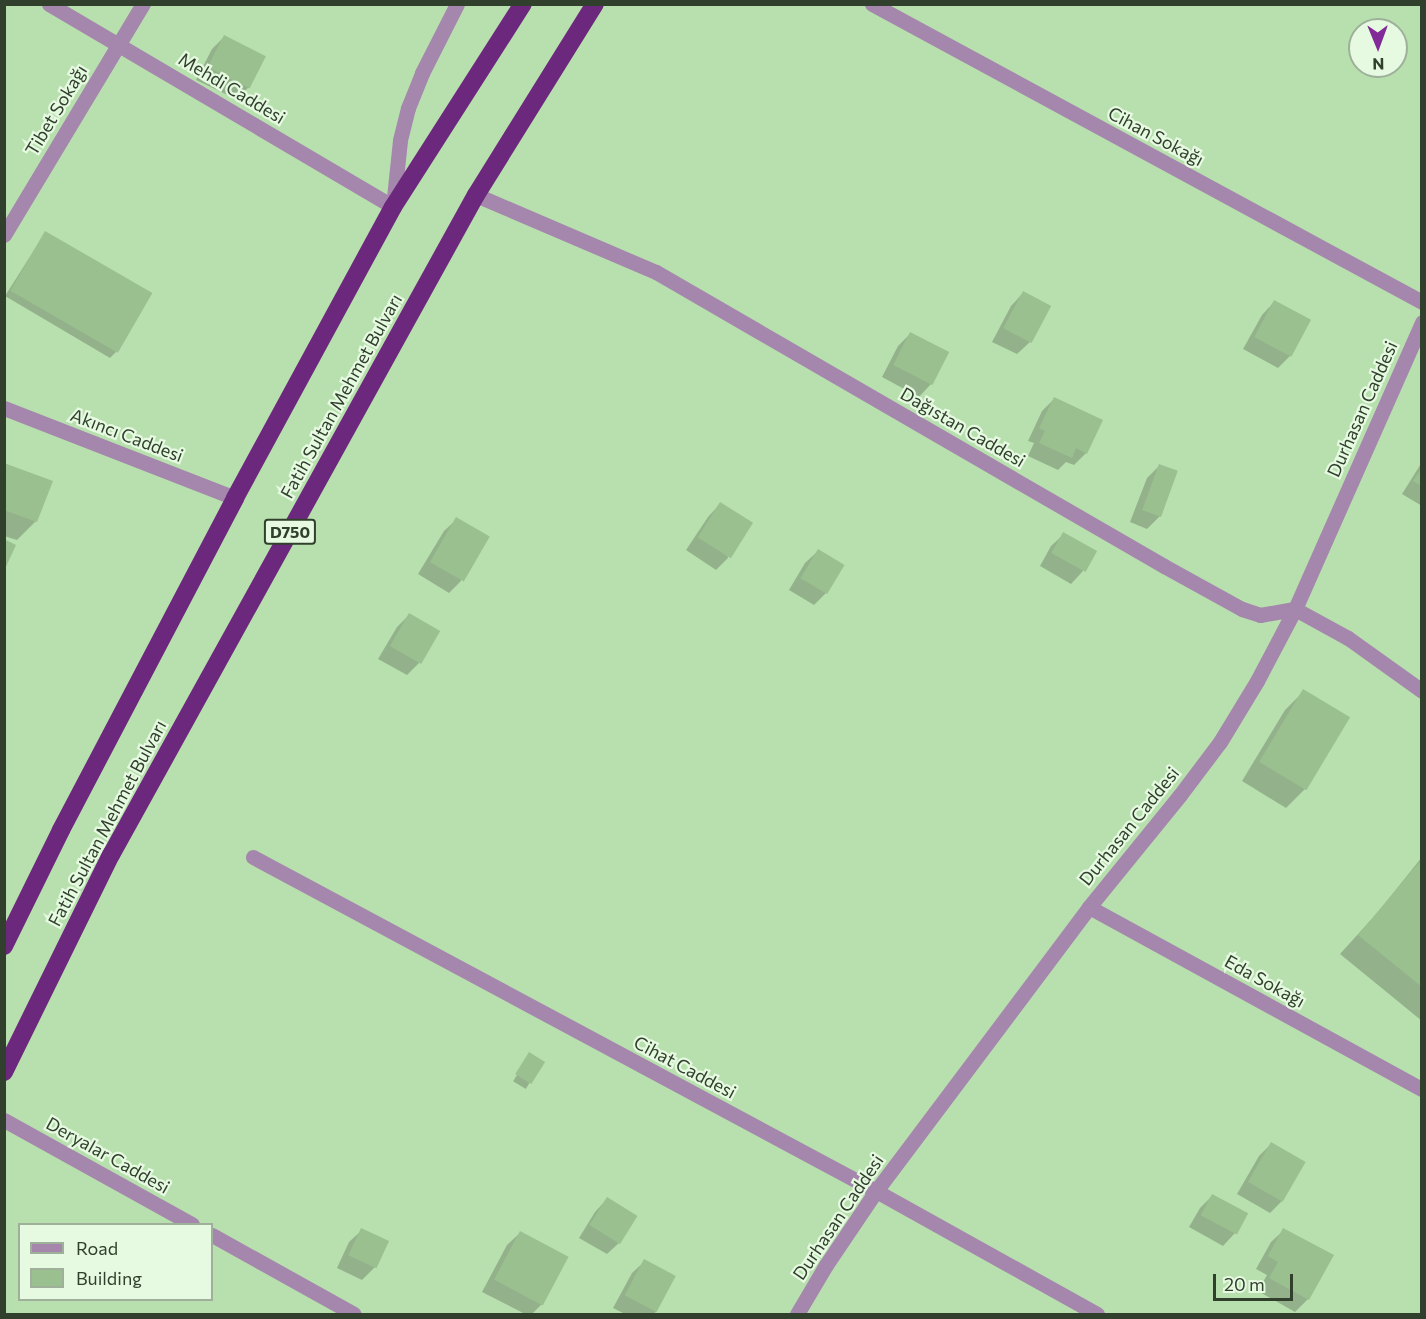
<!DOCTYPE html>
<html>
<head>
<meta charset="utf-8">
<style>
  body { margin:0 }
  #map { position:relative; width:1426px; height:1319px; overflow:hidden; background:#b8dfae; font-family:Commissioner,sans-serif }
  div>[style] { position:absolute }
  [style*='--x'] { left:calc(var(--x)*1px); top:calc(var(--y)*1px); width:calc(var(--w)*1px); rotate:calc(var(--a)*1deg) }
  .shadow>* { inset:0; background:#0003; transform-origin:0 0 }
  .building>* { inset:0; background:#9bc090; transform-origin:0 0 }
  .minor>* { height:15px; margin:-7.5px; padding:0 7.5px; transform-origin:7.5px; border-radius:7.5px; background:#a586ad }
  .highway>* { height:18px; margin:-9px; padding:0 9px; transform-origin:9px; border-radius:9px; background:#6c287d }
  span { translate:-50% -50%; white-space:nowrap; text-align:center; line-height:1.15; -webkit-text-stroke:4.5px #e6fae1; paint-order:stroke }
  .shield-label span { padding:2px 4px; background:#e6fae1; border:2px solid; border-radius:4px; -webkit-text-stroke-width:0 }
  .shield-label { font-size:16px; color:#31402d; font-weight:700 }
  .street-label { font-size:18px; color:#31402d }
  .frame { position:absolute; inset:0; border:6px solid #31402d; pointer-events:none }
  .legend { position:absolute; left:18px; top:1223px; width:195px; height:78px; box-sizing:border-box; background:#e6fae1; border:2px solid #9eb099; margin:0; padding:8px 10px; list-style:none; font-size:18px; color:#31402d }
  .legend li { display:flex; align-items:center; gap:12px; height:30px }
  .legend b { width:30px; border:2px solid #9eb099 }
  .north { position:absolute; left:1348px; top:18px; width:60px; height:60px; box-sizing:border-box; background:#e6fae1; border:2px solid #9eb099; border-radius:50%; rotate:179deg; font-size:16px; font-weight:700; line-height:24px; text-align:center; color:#31402d }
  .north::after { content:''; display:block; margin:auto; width:21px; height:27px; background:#822a97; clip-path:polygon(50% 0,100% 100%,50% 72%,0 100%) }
  .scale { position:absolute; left:1213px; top:1274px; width:80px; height:27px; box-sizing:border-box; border:3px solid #31402d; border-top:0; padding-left:8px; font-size:18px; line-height:21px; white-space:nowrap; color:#31402d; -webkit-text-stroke:4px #e6fae1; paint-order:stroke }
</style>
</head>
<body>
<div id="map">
  <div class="shadow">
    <div style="clip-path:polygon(224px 37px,249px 87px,236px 99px,196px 80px,212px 49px)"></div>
    <div style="clip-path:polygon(45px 233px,116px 352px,110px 358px,5px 296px)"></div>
    <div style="clip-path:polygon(1023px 293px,1030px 342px,1017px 354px,992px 342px,1011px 306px)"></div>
    <div style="clip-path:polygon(1274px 302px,1309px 321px,1291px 355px,1278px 368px,1243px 349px,1262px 315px)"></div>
    <div style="clip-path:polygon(910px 334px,931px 384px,919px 397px,882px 377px,898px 346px)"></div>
    <div style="clip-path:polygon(1054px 399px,1086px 453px,1074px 465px,1066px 462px,1058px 470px,1028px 456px,1034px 443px,1028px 441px,1042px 411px)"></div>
    <div style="clip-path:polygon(1422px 462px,1422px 506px,1402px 494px)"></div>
    <div style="clip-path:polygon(4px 464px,36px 521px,17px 540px,4px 536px)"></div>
    <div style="clip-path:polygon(1159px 466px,1160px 516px,1147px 529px,1130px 522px,1147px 478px)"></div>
    <div style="clip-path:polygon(720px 504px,728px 558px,716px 570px,686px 550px,708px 517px)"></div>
    <div style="clip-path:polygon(457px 519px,461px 581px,449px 593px,418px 574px,444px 531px)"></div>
    <div style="clip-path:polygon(1064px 534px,1083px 571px,1071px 584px,1040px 566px,1051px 546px)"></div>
    <div style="clip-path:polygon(818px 551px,826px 593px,814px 605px,789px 590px,805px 563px)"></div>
    <div style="clip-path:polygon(410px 614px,419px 663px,407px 675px,378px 659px,397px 627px)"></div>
    <div style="clip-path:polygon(1304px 691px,1305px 789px,1286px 808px,1242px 781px,1285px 710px)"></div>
    <div style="clip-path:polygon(1422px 857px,1422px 1021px,1340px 954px,1378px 912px)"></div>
    <div style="left:530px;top:1054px;width:15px;height:32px;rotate:32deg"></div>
    <div style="clip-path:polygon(1271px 1144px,1304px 1162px,1283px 1200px,1270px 1213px,1237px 1194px,1259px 1156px)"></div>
    <div style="clip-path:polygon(1212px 1196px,1235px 1233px,1223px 1246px,1189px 1227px,1200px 1208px)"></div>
    <div style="clip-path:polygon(607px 1199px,620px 1242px,607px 1254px,579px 1238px,595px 1212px)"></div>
    <div style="clip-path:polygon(362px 1230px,375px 1267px,362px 1280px,337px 1268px,349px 1242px)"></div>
    <div style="clip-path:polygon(1284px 1230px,1332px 1256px,1308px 1299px,1295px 1312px,1258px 1291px,1267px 1275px,1256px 1269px,1271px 1242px)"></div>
    <div style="clip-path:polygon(520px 1233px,567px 1258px,542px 1304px,532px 1314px,525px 1314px,482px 1292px,507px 1245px)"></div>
    <div style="clip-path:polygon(645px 1261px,656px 1312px,653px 1314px,625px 1314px,613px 1308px,632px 1273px)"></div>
  </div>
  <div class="building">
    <div style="left:224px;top:35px;width:47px;height:36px;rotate:27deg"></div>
    <div style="left:45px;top:231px;width:124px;height:69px;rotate:30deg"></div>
    <div style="left:1023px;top:291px;width:32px;height:42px;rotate:28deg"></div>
    <div style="left:1274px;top:300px;width:42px;height:42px;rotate:28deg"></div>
    <div style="left:910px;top:332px;width:44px;height:37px;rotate:27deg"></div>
    <div style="clip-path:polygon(1054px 397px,1103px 420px,1087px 454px,1076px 448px,1072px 458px,1039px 443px,1045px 431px,1039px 428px)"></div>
    <div style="clip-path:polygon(4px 463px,53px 481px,37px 522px,4px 510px)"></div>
    <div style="left:1159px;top:464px;width:20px;height:49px;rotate:20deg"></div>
    <div style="clip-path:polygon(1422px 468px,1422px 486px,1413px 481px)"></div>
    <div style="left:720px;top:502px;width:39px;height:42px;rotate:32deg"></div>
    <div style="left:456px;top:517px;width:39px;height:52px;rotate:30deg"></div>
    <div style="left:1063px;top:532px;width:39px;height:24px;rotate:29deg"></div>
    <div style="clip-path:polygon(4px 539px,16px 545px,4px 571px)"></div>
    <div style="left:818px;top:549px;width:31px;height:34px;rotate:31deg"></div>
    <div style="left:409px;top:613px;width:36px;height:38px;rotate:30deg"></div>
    <div style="left:1303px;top:689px;width:55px;height:85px;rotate:31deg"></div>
    <div style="clip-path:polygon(1422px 859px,1422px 987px,1358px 935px)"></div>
    <div style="left:529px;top:1052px;width:19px;height:26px;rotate:32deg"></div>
    <div style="left:1271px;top:1142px;width:40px;height:46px;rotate:30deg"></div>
    <div style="left:1212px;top:1194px;width:41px;height:24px;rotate:28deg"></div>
    <div style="left:607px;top:1197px;width:36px;height:33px;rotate:32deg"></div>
    <div style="left:361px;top:1228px;width:31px;height:30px;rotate:25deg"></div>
    <div style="clip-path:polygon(1283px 1228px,1334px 1255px,1309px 1300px,1269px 1278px,1278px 1262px,1268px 1256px)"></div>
    <div style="left:520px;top:1231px;width:55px;height:55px;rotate:28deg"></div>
    <div style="left:644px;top:1259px;width:36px;height:41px;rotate:28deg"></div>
  </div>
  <div class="minor">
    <div style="--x:49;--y:4;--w:399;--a:30.5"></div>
    <div style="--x:393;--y:207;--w:67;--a:-84"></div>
    <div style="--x:400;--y:140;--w:33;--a:-76"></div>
    <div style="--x:408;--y:108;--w:38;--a:-68"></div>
    <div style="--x:422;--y:73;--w:77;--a:-63.1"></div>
    <div style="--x:872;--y:4;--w:626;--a:28.45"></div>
    <div style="--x:476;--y:195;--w:196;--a:23.2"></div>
    <div style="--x:656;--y:272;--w:587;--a:30.06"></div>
    <div style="--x:1164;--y:566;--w:89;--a:28.9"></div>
    <div style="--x:1242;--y:609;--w:19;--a:18"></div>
    <div style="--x:1260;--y:615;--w:36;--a:-10"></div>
    <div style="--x:1295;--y:609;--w:60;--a:28.7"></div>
    <div style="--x:1348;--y:638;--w:91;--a:35.6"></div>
    <div style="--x:4;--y:235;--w:270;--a:-59"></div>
    <div style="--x:4;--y:408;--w:248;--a:21.3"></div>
    <div style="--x:253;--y:857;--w:707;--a:28.2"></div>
    <div style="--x:876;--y:1191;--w:253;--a:29.1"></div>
    <div style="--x:1089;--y:907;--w:379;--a:28.7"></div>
    <div style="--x:4;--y:1120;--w:215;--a:29"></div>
    <div style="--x:212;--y:1235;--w:162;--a:29.1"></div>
    <div style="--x:797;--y:1314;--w:57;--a:-59.4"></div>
    <div style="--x:826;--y:1265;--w:89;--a:-56"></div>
    <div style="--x:876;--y:1191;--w:355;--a:-53.1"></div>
    <div style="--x:1089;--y:907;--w:144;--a:-50.9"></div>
    <div style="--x:1180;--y:795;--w:66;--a:-53"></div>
    <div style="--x:1220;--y:742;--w:71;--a:-58.8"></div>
    <div style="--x:1257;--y:681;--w:81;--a:-62.2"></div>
    <div style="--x:1295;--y:609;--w:314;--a:-66.1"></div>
  </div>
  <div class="highway">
    <div style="--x:4;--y:946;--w:129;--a:-63.8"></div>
    <div style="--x:61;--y:830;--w:375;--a:-62.3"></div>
    <div style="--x:235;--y:498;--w:331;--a:-61.5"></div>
    <div style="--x:393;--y:207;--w:241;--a:-57.4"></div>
    <div style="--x:4;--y:1072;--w:242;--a:-63.8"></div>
    <div style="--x:111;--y:855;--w:754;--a:-61.06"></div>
    <div style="--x:476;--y:195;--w:225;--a:-58.1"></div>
  </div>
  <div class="shield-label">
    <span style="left:290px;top:532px">D750</span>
  </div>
  <div class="street-label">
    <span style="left:232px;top:88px;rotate:31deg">Mehdi Caddesi</span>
    <span style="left:56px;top:110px;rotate:-59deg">Tibet Sokağı</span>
    <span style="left:1156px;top:136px;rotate:28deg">Cihan Sokağı</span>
    <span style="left:341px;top:396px;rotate:-61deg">Fatih Sultan Mehmet Bulvarı</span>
    <span style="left:1362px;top:409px;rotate:-66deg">Durhasan Caddesi</span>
    <span style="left:963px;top:427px;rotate:30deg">Dağıstan Caddesi</span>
    <span style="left:127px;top:435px;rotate:21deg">Akıncı Caddesi</span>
    <span style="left:107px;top:823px;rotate:-62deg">Fatih Sultan Mehmet Bulvarı</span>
    <span style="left:1129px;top:826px;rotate:-51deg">Durhasan Caddesi</span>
    <span style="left:1265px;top:981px;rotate:29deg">Eda Sokağı</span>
    <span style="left:685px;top:1067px;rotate:28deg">Cihat Caddesi</span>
    <span style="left:108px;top:1155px;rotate:29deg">Deryalar Caddesi</span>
    <span style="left:838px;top:1217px;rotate:-56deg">Durhasan Caddesi</span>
  </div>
  <div class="frame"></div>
  <ul class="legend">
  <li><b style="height:8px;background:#a586ad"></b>Road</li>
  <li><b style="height:16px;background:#9bc090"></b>Building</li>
  </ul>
  <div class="north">N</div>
  <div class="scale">20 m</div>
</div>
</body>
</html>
